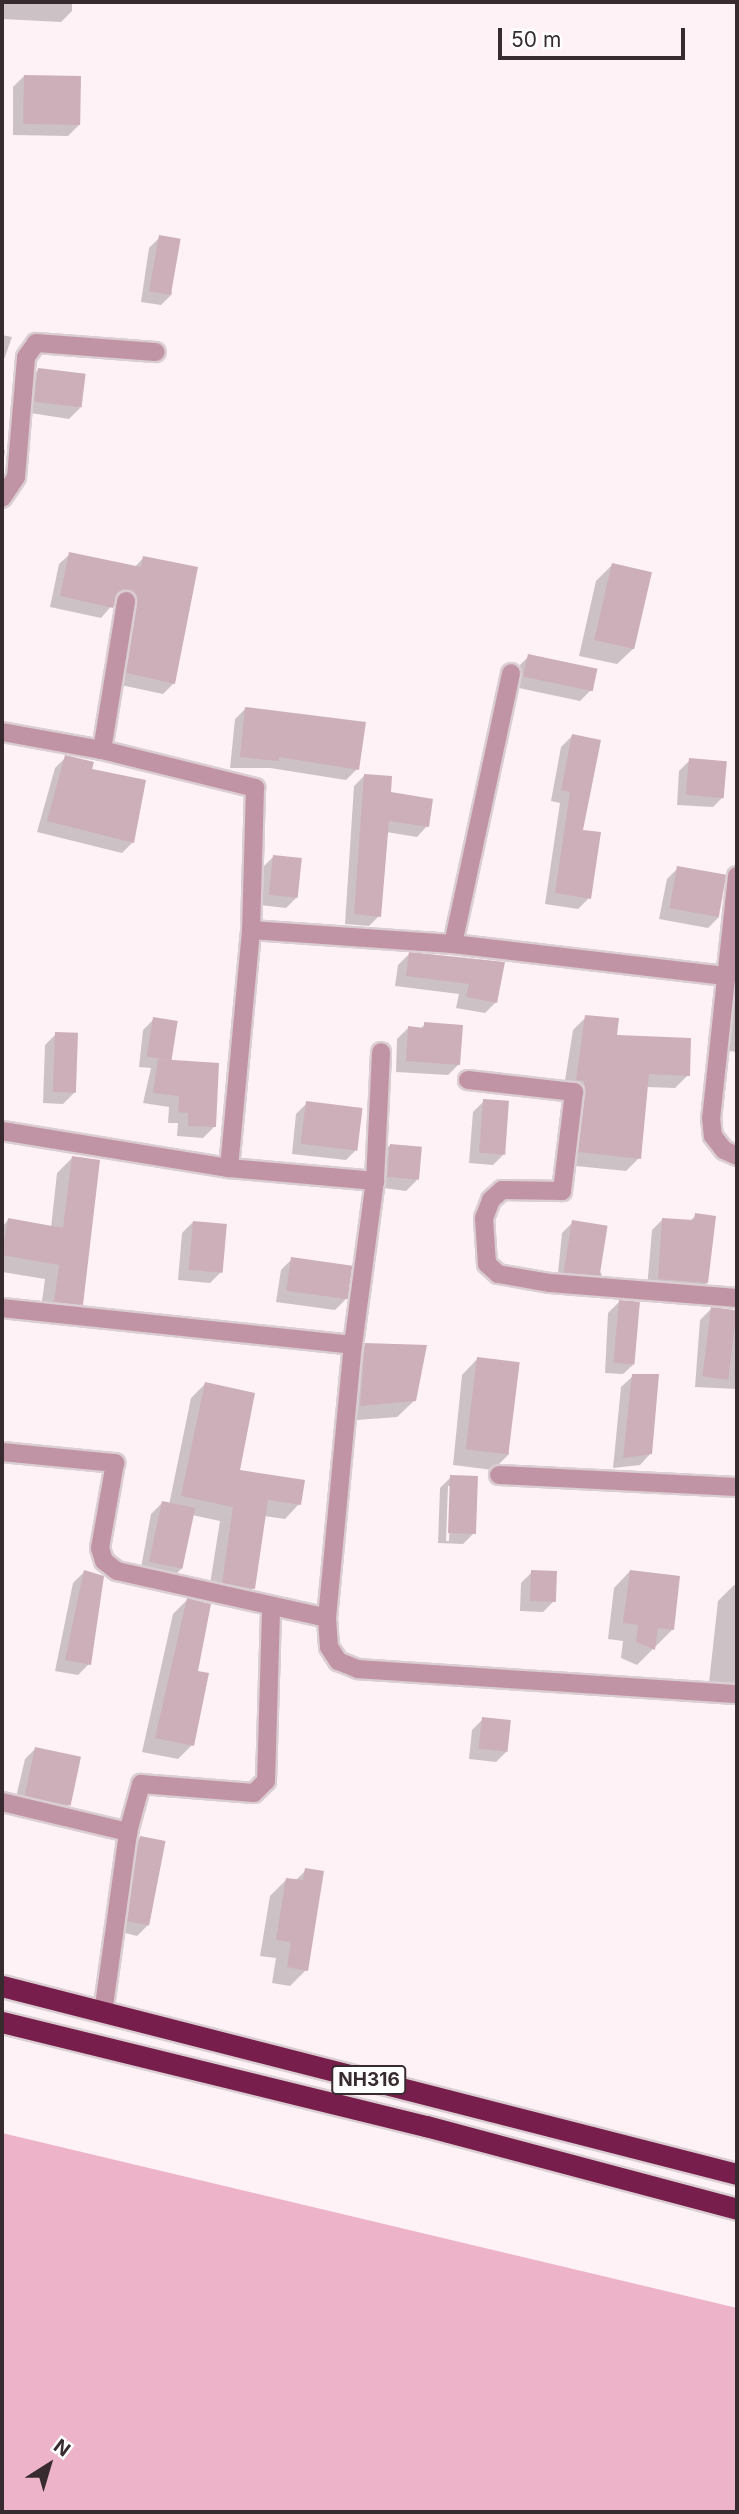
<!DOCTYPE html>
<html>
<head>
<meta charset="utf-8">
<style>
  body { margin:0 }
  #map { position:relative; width:739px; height:2514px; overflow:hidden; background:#fff2f6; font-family:Inter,sans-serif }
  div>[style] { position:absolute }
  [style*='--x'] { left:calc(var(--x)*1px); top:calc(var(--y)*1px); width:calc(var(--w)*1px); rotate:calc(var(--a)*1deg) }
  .forest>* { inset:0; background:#ecb3c9 }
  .shadow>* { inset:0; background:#0003 }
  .building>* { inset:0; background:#cdafba; transform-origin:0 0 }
  .roads { filter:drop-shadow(2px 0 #dbced2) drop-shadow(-2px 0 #dbced2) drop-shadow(0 2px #dbced2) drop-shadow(0 -2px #dbced2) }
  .minor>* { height:18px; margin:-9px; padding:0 9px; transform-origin:9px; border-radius:9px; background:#c194a5 }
  .highway>* { height:21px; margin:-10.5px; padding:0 10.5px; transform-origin:10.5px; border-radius:10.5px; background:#781e4c }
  span { translate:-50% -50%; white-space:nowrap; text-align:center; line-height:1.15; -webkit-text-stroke:5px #fff; paint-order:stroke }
  .shield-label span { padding:2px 5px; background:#fff; border:2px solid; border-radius:5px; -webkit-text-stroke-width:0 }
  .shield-label { font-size:19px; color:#372b2f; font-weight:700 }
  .frame { position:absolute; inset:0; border:4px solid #372b2f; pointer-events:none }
  .north { position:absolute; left:14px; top:2430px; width:70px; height:70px; -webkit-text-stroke:5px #fff; paint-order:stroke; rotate:37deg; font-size:19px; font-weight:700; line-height:28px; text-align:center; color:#372b2f }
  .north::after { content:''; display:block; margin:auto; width:24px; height:32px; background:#372b2f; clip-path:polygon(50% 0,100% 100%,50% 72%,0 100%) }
  .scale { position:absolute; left:498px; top:28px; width:187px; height:32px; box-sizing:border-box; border:4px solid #372b2f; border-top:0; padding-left:9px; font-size:21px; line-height:24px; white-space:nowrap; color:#372b2f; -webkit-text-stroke:5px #fff; paint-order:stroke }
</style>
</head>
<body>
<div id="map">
  <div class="forest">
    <div style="clip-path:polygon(2px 2133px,737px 2308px,737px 2512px,2px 2512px)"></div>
  </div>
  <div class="shadow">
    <div style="clip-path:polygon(2px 2px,72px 2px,72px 11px,61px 22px,2px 19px)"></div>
    <div style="clip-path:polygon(24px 76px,79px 125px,68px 136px,13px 135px,13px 87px)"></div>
    <div style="clip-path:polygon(160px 237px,172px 294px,161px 305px,141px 302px,149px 248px)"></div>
    <div style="clip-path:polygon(2px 335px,12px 337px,2px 365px)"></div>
    <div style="clip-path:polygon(39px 369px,80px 408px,69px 419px,24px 412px,28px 380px)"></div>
    <div style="clip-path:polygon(2px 449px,5px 450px,2px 473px)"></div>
    <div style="clip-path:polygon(70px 554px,134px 568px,144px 557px,174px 683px,163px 694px,116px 684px,126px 607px,114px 603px,101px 618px,50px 607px,59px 564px)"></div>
    <div style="clip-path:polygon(612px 565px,634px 648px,617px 664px,579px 656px,596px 581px)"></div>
    <div style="clip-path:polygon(529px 656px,591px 690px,580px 701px,514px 687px,518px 667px)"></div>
    <div style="clip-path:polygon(246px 708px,357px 769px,346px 780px,270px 768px,230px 768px,235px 719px)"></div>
    <div style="clip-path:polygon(572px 736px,589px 898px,578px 909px,545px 904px,560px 803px,551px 801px,561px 747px)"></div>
    <div style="clip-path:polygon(66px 757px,90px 771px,133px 842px,122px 853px,37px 832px,55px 768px)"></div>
    <div style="clip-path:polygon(690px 760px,724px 796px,713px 807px,677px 805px,679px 771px)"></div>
    <div style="clip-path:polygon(364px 776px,427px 826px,417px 837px,386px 832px,379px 916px,369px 926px,345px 924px,354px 786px)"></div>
    <div style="clip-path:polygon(274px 856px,297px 897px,286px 908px,260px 905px,263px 867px)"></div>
    <div style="clip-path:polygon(678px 868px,719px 917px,708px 928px,659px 919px,667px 879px)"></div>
    <div style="clip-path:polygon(409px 954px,503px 963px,496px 1002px,485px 1013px,456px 1008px,459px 994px,395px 986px,398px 965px)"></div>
    <div style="clip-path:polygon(737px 999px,737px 1052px,721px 1050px,725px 1009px)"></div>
    <div style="clip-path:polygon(586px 1017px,688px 1075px,675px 1088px,646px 1087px,639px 1158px,626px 1171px,566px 1165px,573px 1107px,563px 1093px,573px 1030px)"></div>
    <div style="clip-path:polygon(154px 1019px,169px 1061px,214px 1127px,203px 1138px,177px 1136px,178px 1123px,168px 1123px,169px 1107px,143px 1103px,151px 1068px,139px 1067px,143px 1030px)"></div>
    <div style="clip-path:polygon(425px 1024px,459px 1064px,448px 1075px,396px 1072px,397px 1039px,408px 1028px,420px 1029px)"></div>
    <div style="clip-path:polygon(56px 1034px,74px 1093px,63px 1104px,43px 1103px,45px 1045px)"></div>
    <div style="clip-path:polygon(484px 1101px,504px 1154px,493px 1165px,469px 1163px,473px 1112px)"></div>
    <div style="clip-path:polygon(307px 1103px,357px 1149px,346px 1160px,292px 1154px,296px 1114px)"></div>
    <div style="clip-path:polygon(390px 1145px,417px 1180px,406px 1191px,376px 1187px,379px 1156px)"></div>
    <div style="clip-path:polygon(72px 1158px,81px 1304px,66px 1319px,40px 1316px,45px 1279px,2px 1272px,2px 1227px,8px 1220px,51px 1228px,57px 1173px)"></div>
    <div style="clip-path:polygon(696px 1215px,707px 1283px,696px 1294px,647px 1289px,652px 1230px,663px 1219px,689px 1222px)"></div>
    <div style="clip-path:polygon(193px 1222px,221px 1272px,210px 1283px,178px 1280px,182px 1233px)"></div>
    <div style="clip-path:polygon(573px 1222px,602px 1275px,591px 1286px,557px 1283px,562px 1233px)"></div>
    <div style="clip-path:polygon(292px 1259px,346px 1299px,335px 1310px,276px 1302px,281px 1270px)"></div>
    <div style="clip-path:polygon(619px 1302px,634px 1364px,623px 1374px,605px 1373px,608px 1313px)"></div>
    <div style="clip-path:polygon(711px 1309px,737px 1321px,737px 1389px,695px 1387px,700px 1320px)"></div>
    <div style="clip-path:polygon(365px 1345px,414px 1401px,397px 1417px,344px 1421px,349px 1361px)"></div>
    <div style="clip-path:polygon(478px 1358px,509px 1454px,493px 1470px,453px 1465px,462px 1375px)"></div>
    <div style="clip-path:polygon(633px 1376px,651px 1453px,640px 1465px,613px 1468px,621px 1387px)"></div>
    <div style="clip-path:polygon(205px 1384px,237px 1472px,299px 1504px,285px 1519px,264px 1516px,254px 1588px,240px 1603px,208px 1597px,220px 1521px,192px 1515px,182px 1568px,171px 1579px,140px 1573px,151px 1514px,162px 1503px,169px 1505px,191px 1398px)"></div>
    <div style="clip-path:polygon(evenodd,451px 1477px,474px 1533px,463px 1544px,438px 1543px,440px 1488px,451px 1477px,448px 1486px,451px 1486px,449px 1541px,446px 1541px,448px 1486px)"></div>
    <div style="clip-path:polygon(630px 1571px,672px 1630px,637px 1665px,621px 1658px,623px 1641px,608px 1639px,614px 1588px)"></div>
    <div style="clip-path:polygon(84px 1572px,89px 1664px,78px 1675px,55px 1671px,73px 1583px)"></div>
    <div style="clip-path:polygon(532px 1572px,554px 1601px,543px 1612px,520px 1611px,521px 1583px)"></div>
    <div style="clip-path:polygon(734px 1585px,737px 1585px,737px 1695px,708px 1692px,718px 1601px)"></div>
    <div style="clip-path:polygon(187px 1600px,196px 1672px,192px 1745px,178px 1759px,142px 1752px,173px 1614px)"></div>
    <div style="clip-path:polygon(483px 1719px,507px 1751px,496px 1762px,469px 1759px,472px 1730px)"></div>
    <div style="clip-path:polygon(36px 1748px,68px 1806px,57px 1817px,14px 1806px,25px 1759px)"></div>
    <div style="clip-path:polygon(140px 1838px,148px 1925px,137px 1936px,117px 1931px,130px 1849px)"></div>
    <div style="clip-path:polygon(306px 1870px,306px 1970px,290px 1986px,272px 1983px,276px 1958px,260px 1956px,270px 1896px,287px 1879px,295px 1881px)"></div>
  </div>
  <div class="building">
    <div style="left:24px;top:75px;width:57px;height:49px;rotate:1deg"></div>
    <div style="left:159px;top:235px;width:22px;height:57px;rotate:10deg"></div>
    <div style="left:38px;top:368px;width:48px;height:34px;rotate:7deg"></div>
    <div style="clip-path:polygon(69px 552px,141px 567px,143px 556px,198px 567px,175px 684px,126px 673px,137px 603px,133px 592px,118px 593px,113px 608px,60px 596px)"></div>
    <div style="left:612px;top:563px;width:41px;height:79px;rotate:13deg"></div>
    <div style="left:528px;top:654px;width:71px;height:23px;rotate:12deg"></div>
    <div style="clip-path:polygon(245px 707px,366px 722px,359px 770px,279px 757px,279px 761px,240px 757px)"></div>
    <div style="clip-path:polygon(572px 734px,601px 740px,583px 830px,601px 832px,591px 899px,555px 893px,570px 792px,561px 790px)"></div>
    <div style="clip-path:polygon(65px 755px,94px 762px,92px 769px,146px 780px,134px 843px,47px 821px)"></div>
    <div style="left:689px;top:758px;width:38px;height:37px;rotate:5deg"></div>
    <div style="clip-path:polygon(364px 774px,392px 776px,391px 792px,433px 799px,429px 827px,389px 821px,381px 917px,354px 914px)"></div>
    <div style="left:273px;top:855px;width:29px;height:40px;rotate:6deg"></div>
    <div style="left:677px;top:866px;width:50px;height:43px;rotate:10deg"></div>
    <div style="clip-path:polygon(409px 952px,505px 962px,497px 1003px,466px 997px,469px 984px,406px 976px)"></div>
    <div style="clip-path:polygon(585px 1015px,619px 1018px,617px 1035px,691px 1038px,690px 1076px,649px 1074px,641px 1159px,578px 1152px,585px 1093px,584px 1081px,576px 1080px)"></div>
    <div style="left:153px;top:1017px;width:25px;height:40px;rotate:9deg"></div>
    <div style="clip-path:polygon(424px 1022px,463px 1025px,460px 1065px,406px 1061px,408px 1026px,424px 1028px)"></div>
    <div style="left:55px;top:1032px;width:23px;height:60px;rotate:2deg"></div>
    <div style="clip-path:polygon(158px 1059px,219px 1063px,216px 1127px,188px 1126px,188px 1113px,178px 1112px,179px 1096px,153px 1093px)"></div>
    <div style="left:483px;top:1099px;width:26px;height:54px;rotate:4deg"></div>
    <div style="left:306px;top:1101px;width:57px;height:43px;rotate:7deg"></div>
    <div style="left:390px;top:1144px;width:32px;height:33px;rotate:5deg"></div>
    <div style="clip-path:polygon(72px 1156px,100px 1160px,83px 1305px,54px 1302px,59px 1265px,2px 1255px,8px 1218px,63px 1228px)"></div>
    <div style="clip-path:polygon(695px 1213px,716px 1216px,708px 1283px,658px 1279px,662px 1218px,694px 1220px)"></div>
    <div style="left:572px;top:1220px;width:36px;height:53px;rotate:9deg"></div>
    <div style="left:193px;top:1221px;width:34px;height:49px;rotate:5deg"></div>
    <div style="left:291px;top:1257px;width:62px;height:34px;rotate:8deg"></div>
    <div style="left:619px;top:1300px;width:21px;height:63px;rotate:5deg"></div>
    <div style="left:711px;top:1307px;width:26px;height:70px;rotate:7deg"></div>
    <div style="clip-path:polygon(365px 1343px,427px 1345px,416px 1401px,360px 1406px)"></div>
    <div style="left:477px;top:1357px;width:43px;height:93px;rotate:7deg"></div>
    <div style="clip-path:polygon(632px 1374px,659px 1374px,652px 1454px,623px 1458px)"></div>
    <div style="clip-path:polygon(205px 1382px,255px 1393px,240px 1470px,305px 1480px,301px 1505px,268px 1500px,255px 1589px,222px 1583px,233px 1507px,181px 1496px)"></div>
    <div style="left:450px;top:1475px;width:28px;height:58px;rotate:2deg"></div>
    <div style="left:162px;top:1501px;width:34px;height:62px;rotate:12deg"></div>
    <div style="clip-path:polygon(84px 1570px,104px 1576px,91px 1665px,65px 1660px)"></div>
    <div style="left:531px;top:1570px;width:26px;height:31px;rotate:2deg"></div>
    <div style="clip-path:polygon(630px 1570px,680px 1576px,674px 1630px,658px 1628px,655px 1650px,636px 1642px,638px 1625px,623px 1623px)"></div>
    <div style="clip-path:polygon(187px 1598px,211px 1604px,198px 1671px,209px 1673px,194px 1746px,155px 1738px)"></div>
    <div style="left:482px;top:1717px;width:29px;height:32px;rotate:6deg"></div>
    <div style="left:35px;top:1747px;width:47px;height:50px;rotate:12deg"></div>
    <div style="left:140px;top:1836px;width:26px;height:86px;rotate:11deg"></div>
    <div style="clip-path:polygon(305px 1868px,324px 1871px,308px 1971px,287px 1967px,291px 1942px,276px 1940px,286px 1878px,303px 1880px)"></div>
  </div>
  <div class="roads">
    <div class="minor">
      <div style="--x:2;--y:498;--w:25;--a:-56"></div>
      <div style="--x:16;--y:477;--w:120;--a:-85.2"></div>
      <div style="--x:26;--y:357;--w:17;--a:-54"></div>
      <div style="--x:36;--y:343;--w:120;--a:4.3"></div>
      <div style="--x:2;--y:732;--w:102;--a:10.2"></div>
      <div style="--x:102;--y:750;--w:158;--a:13.9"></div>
      <div style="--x:255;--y:788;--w:142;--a:91.6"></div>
      <div style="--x:102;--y:750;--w:151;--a:-80.8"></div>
      <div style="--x:737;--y:876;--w:243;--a:96.1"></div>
      <div style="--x:711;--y:1118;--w:18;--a:84"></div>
      <div style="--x:713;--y:1136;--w:18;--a:52"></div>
      <div style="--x:724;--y:1150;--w:14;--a:25"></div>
      <div style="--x:453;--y:944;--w:277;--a:-77.9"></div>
      <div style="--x:468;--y:1080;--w:107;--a:6.5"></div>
      <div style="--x:574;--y:1092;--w:100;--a:96.9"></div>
      <div style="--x:562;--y:1191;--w:60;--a:-179"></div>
      <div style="--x:502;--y:1190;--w:15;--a:138"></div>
      <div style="--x:491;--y:1200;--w:19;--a:111"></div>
      <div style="--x:484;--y:1218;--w:46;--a:86.3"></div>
      <div style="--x:487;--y:1264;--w:15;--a:42"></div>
      <div style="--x:498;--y:1274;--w:53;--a:9.8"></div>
      <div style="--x:550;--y:1283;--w:188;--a:4.6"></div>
      <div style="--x:2;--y:1131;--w:230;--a:9.3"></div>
      <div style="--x:229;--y:1168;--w:147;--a:5.1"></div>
      <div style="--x:229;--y:1168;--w:239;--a:-84.7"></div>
      <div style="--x:251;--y:930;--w:202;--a:4"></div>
      <div style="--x:453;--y:944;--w:276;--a:6.7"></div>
      <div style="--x:2;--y:1308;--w:353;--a:6"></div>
      <div style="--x:2;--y:1452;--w:114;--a:5.6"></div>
      <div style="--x:115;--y:1463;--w:86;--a:100"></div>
      <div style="--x:100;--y:1548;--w:14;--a:73"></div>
      <div style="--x:104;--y:1561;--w:16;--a:38"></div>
      <div style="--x:117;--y:1571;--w:215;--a:12.6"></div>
      <div style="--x:327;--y:1618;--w:29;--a:86"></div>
      <div style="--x:329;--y:1647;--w:17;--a:57"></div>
      <div style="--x:338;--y:1661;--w:22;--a:22"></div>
      <div style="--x:358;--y:1669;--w:380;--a:3.8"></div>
      <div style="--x:499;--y:1475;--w:238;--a:2.9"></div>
      <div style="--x:327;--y:1618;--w:274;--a:-84.6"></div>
      <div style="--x:353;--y:1345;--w:165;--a:-82.4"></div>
      <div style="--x:375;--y:1181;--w:129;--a:-87.3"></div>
      <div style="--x:2;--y:1802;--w:130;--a:13.4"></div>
      <div style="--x:103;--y:2013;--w:183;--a:-82.1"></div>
      <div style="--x:128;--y:1832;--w:50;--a:-74.8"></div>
      <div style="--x:141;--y:1784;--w:113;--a:4.6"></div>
      <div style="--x:254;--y:1793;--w:17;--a:-45"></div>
      <div style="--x:266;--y:1781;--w:172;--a:-88.3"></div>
    </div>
    <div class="highway">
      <div style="--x:2;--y:1986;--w:759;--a:14.35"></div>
      <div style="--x:2;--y:2022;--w:437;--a:13.8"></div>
      <div style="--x:426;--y:2126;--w:322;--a:14.9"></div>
    </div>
  </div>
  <div class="shield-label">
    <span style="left:369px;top:2080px">NH316</span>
  </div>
  <div class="frame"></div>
  <div class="north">N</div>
  <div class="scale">50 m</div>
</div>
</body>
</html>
